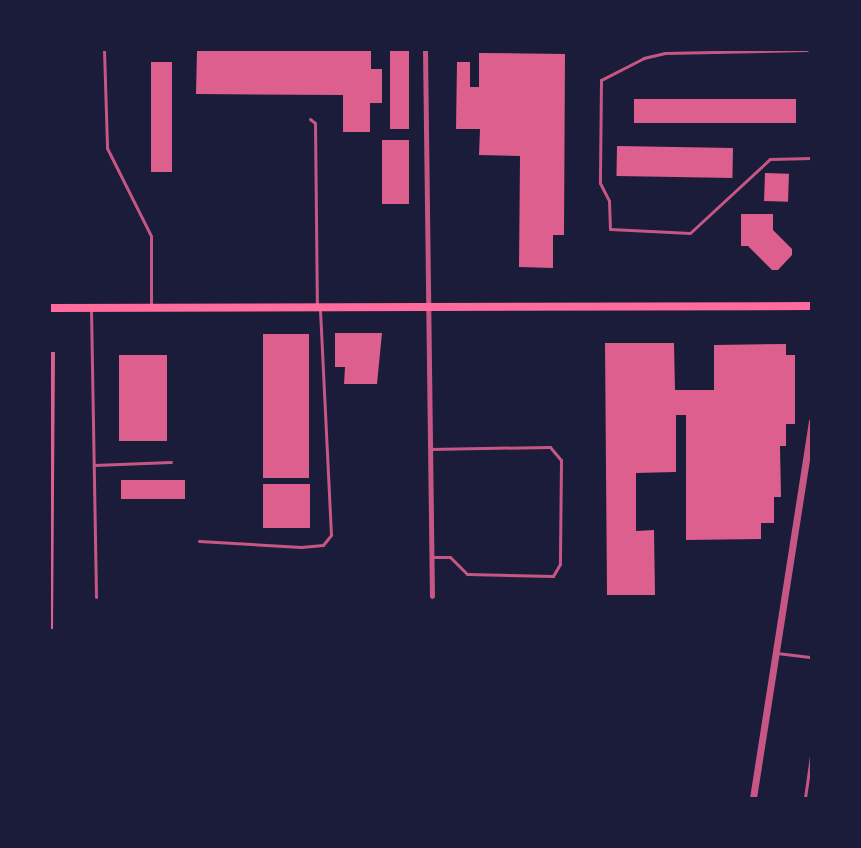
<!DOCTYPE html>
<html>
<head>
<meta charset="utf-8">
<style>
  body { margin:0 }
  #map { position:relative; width:861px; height:848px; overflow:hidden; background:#1b1b3a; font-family:Cabin,sans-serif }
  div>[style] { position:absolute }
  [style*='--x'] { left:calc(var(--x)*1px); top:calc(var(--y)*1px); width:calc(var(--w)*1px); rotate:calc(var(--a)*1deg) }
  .building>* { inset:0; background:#dd5f8e; transform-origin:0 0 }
  .service>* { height:3px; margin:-1.5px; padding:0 1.5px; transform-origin:1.5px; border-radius:1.5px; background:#c65784 }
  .minor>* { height:5px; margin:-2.5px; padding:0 2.5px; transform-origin:2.5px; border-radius:2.5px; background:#c65784 }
  .tertiary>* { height:7px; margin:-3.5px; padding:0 3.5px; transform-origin:3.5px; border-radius:3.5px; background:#c65784 }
  .secondary>* { height:8px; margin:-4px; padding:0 4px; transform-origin:4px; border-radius:4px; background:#ff6b9d }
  span { translate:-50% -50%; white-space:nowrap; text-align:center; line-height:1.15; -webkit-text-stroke:5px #1b1b3a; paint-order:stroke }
  .frame { position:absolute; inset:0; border:51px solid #1b1b3a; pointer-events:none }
</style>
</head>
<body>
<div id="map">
  <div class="building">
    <div style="clip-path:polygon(197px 50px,371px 50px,371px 69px,382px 69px,382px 103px,370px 103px,370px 132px,343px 132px,343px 95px,196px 94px)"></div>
    <div style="left:390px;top:50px;width:19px;height:79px"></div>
    <div style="clip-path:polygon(479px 53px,565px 54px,564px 235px,553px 235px,553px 268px,519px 267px,520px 156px,479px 155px,480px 129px,456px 129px,457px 62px,470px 62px,470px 87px,479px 87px)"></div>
    <div style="left:151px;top:62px;width:21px;height:110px"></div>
    <div style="left:634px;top:99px;width:162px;height:24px"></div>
    <div style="left:382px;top:140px;width:27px;height:64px"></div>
    <div style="left:617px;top:146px;width:116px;height:30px;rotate:1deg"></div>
    <div style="left:765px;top:173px;width:24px;height:28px;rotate:2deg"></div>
    <div style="clip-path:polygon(741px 214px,773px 214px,773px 230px,792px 249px,792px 255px,778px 270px,772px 270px,748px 246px,741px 246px)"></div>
    <div style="clip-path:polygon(335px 333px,382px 333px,377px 384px,344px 384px,345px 367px,335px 367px)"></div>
    <div style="left:263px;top:334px;width:46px;height:144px"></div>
    <div style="clip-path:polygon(605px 343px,674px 343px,675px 390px,714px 390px,714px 345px,786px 344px,786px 355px,795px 355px,795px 424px,786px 424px,786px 446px,780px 446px,781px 497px,774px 497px,774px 523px,761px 523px,761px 539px,686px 540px,686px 415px,676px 415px,676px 472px,636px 473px,636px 531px,654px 530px,655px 595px,607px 595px)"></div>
    <div style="clip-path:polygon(50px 352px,55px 352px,53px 629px,50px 629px)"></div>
    <div style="left:119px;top:355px;width:48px;height:86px"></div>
    <div style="left:121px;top:480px;width:64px;height:19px"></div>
    <div style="left:263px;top:484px;width:47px;height:44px"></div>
  </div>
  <div class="service">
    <div style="--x:104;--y:50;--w:98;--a:88.2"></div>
    <div style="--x:107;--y:148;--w:98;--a:63.4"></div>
    <div style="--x:151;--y:236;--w:70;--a:90"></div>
    <div style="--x:807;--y:50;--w:142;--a:178.8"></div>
    <div style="--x:665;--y:53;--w:22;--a:167"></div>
    <div style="--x:644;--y:58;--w:48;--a:152.9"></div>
    <div style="--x:601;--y:80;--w:103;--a:90.6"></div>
    <div style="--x:600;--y:183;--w:20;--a:63"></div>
    <div style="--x:609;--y:201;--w:28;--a:88"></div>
    <div style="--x:610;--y:229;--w:80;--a:2.9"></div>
    <div style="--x:690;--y:233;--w:109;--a:-42.8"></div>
    <div style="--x:770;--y:159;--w:42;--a:-1.4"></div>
    <div style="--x:310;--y:119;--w:6;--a:39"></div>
    <div style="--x:315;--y:123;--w:182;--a:89.4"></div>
    <div style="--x:91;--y:309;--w:288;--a:89"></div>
    <div style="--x:430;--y:449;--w:120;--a:-1"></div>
    <div style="--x:550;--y:447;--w:17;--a:50"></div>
    <div style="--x:561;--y:460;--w:104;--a:90.6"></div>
    <div style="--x:560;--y:564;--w:14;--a:120"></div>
    <div style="--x:553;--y:576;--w:86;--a:-178.7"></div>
    <div style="--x:467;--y:574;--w:24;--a:-135"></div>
    <div style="--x:450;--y:557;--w:18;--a:180"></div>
    <div style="--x:94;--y:465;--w:77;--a:-2.2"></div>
    <div style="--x:199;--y:541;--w:102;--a:3.4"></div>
    <div style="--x:301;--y:547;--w:22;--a:-5"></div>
    <div style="--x:323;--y:545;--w:13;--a:-51"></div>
    <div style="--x:331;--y:535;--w:226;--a:-92.8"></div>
    <div style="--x:777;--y:653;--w:35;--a:7"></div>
    <div style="--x:805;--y:798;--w:49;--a:-81.9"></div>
  </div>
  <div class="minor">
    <div style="--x:425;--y:50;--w:546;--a:89.27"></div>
  </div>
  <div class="tertiary">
    <div style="--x:753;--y:798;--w:381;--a:-81.1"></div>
  </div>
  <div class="secondary">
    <div style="--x:50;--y:308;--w:762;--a:-0.15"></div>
  </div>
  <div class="frame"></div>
</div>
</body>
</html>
